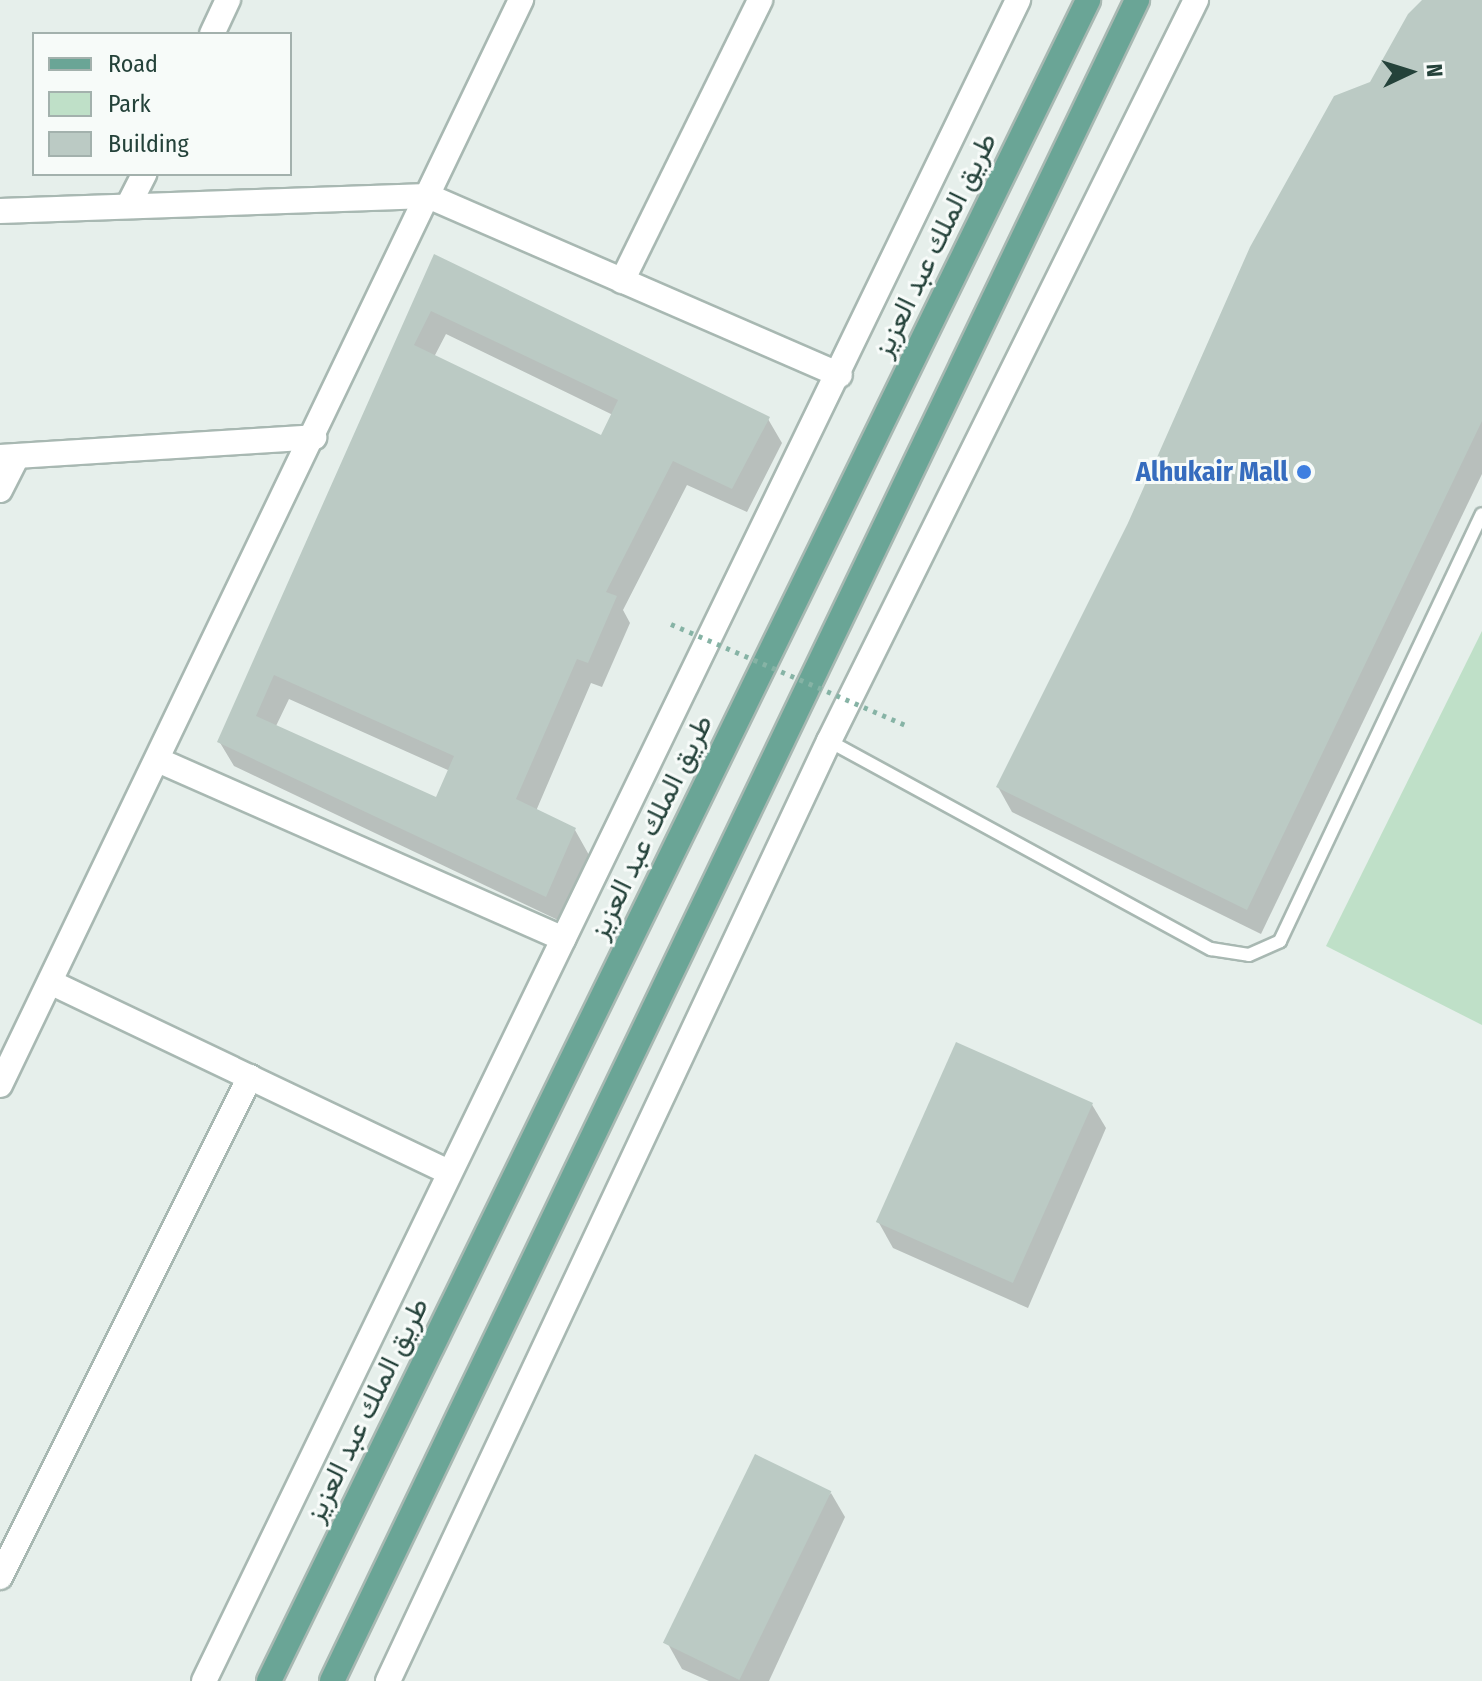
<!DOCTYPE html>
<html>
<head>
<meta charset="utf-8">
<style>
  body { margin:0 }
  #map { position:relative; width:1482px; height:1681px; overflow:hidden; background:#e6efeb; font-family:"Fira Sans Condensed",Vazirmatn,sans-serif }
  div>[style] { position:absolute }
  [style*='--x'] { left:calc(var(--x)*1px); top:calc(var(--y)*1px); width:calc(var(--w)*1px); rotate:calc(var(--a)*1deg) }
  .green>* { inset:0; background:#bfe0c8 }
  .shadow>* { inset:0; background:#0003 }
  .building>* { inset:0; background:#bbcac4; transform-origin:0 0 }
  .roads { filter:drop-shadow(2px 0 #a8b8b2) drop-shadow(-2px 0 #a8b8b2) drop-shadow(0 2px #a8b8b2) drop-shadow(0 -2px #a8b8b2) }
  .service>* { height:12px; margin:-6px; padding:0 6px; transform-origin:6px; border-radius:6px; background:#fff }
  .minor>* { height:24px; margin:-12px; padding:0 12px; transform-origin:12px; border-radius:12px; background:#fff }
  .tertiary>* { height:24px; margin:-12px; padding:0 12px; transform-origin:12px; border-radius:12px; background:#fff }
  .secondary>* { height:24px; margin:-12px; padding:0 12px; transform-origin:12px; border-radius:12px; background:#fff }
  .primary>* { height:24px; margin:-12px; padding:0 12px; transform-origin:12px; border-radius:12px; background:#6aa596 }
  .path-bridge>* { height:5px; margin-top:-2.5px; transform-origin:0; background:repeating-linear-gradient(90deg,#86b3a5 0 4px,transparent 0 10px) }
  .dots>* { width:22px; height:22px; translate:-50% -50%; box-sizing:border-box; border:4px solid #f7fbf9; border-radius:50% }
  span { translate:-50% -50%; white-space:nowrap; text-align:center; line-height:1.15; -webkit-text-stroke:6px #f7fbf9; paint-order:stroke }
  .street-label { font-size:28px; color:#24423a }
  .shop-label { font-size:28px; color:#366cbe; font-weight:700 }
  .right { translate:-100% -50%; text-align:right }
  .legend { position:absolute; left:32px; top:32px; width:260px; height:144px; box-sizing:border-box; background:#f7fbf9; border:2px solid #a3b1ad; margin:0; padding:10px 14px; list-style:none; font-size:24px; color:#24423a }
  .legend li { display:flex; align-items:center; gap:16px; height:40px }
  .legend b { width:40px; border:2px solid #a3b1ad }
  .north { position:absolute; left:1370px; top:32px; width:80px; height:80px; -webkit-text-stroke:6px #f7fbf9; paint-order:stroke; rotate:86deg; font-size:22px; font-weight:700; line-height:32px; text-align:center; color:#24423a }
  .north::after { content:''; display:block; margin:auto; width:28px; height:36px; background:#24423a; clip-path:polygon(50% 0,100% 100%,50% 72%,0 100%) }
</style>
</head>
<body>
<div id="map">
  <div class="green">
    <div style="clip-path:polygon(1482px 631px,1482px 1025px,1326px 946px)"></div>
  </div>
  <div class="shadow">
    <div style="clip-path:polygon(1425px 0,1482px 0,1482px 474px,1261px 934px,1012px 812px,998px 787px,1371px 83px)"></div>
    <div style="clip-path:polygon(evenodd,435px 256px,768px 419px,782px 443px,747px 512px,687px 485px,623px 610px,630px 623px,602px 687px,591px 683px,536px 811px,575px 830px,589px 855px,560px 921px,234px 766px,219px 741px,435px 256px,446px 334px,613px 415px,602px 438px,434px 357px,446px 334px,435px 256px,289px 699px,450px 771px,437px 799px,276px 726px,289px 699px)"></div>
    <div style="clip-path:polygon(1091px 1103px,1106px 1128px,1028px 1308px,893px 1248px,879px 1223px)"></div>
    <div style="clip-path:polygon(831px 1493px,845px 1517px,769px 1681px,709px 1681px,682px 1669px,668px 1644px)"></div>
  </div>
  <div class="building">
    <div style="clip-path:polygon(1422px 0,1482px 0,1482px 421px,1247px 910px,996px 787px,1128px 523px,1250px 247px,1334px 96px,1370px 82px,1408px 14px)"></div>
    <div style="clip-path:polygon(evenodd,434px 254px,770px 417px,732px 489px,673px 461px,606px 592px,617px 596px,588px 663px,577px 659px,516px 799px,576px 828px,546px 897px,217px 742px,434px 254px,431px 311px,618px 400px,601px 435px,414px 345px,431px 311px,434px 254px,274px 675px,454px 756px,436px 797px,256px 716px,274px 675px)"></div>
    <div style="left:956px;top:1042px;width:150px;height:197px;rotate:24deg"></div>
    <div style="left:755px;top:1454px;width:85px;height:210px;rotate:26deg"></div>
  </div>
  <div class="roads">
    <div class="service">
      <div style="--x:829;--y:741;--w:435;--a:28.6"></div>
      <div style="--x:1211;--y:949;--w:38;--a:9"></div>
      <div style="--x:1249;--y:955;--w:34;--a:-24"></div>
      <div style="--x:1280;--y:941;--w:472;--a:-64.7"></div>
    </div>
    <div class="minor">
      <div style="--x:212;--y:34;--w:38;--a:-65"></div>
      <div style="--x:128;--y:206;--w:36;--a:-63"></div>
      <div style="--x:0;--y:211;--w:428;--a:-2"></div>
      <div style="--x:428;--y:196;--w:449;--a:23.5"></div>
      <div style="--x:622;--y:281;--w:313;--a:-63.8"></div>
      <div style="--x:0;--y:457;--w:315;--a:-3.6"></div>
      <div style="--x:0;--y:490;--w:38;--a:-63"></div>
      <div style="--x:158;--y:760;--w:443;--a:23.8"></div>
      <div style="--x:50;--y:982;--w:440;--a:25.5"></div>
      <div style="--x:0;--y:1085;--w:1204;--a:-64.35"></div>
      <div style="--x:0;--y:1577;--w:559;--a:-63.43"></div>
    </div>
    <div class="tertiary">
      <div style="--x:204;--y:1681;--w:1868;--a:-64.16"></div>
    </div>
    <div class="secondary">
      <div style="--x:388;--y:1681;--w:1038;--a:-64.87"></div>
      <div style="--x:829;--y:741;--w:827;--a:-63.65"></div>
    </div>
    <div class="primary">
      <div style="--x:269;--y:1681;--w:1870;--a:-64.02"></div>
      <div style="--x:332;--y:1681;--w:1864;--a:-64.41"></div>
    </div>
  </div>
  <div class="path-bridge">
    <div style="--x:671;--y:624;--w:256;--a:23.3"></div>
  </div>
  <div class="dots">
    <div style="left:1304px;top:472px;background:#3f7fe0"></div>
  </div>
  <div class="street-label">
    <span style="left:935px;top:245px;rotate:-64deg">طريق الملك عبد العزيز</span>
    <span style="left:651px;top:827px;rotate:-64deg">طريق الملك عبد العزيز</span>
    <span style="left:367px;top:1410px;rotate:-64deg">طريق الملك عبد العزيز</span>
  </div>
  <div class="shop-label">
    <span class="right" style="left:1288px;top:472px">Alhukair Mall</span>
  </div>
  <ul class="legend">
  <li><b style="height:10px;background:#6aa596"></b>Road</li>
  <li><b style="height:22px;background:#bfe0c8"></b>Park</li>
  <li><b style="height:22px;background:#bbcac4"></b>Building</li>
  </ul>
  <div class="north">N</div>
</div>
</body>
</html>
